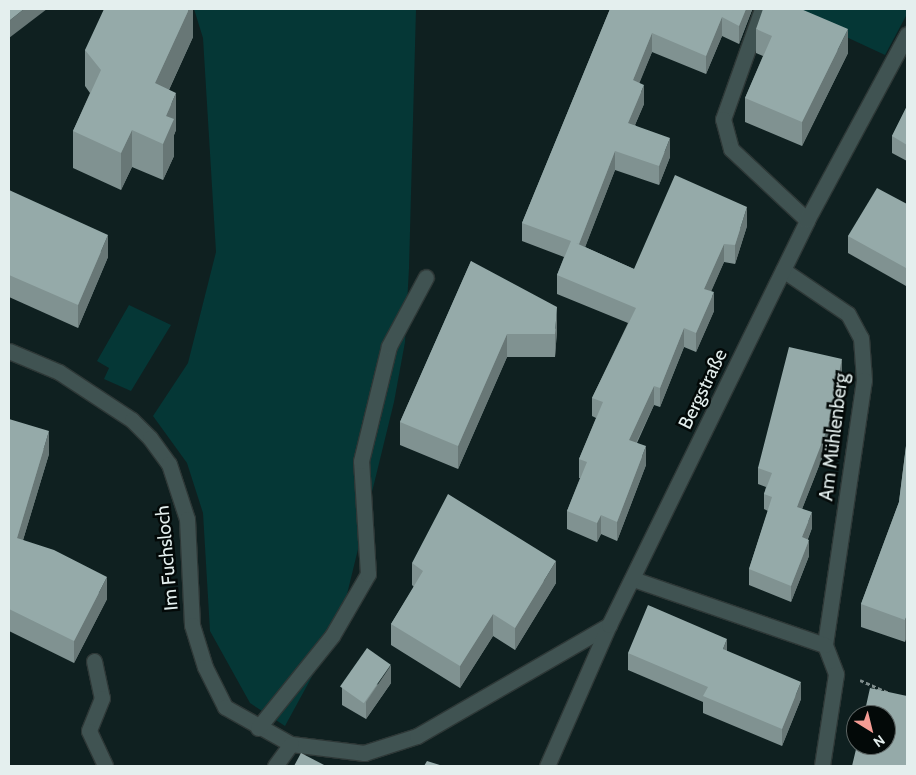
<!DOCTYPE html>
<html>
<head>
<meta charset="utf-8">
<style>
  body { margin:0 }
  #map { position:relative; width:916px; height:775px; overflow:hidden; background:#0f2020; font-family:Cabin,sans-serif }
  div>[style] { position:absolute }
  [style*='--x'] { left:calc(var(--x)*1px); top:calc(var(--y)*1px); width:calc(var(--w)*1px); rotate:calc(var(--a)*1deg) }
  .green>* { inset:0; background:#053736 }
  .path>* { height:3px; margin-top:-1.5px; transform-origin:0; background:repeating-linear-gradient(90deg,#7f8d8c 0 4px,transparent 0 6.5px) }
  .roads { filter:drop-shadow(1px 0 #2e3837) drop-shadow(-1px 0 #2e3837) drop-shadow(0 1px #2e3837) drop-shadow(0 -1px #2e3837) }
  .minor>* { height:15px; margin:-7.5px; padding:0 7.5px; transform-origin:7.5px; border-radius:7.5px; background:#405352 }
  .wall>* { inset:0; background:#809291 }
  .shaded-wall>* { inset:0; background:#687776 }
  .building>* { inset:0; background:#95aaa9; transform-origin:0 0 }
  span { translate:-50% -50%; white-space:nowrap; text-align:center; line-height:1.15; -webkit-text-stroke:5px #030908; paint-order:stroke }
  .street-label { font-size:19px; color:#e4efee }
  .frame { position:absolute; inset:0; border:10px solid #e4efee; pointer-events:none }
  .north { position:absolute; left:846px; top:705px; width:50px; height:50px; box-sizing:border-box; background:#030908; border:1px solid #5d6564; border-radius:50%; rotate:144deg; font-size:14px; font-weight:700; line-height:20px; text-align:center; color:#e4efee }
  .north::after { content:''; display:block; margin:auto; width:18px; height:22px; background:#f59c94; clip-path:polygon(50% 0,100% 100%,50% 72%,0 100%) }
</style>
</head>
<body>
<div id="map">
  <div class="green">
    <div style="clip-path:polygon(194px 9px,416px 9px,409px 268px,405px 342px,394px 402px,339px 627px,285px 726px,250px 703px,210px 631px,203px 513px,187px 463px,153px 416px,188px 363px,216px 252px,203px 38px)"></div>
    <div style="clip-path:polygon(786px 9px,907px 9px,907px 14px,885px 55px)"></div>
    <div style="clip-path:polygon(129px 305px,171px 325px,131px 391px,104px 379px,109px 368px,97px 361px)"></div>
  </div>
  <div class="path">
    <div style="--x:860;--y:680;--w:32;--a:24"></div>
  </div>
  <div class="roads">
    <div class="minor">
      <div style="--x:762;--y:9;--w:117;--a:109.5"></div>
      <div style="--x:723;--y:119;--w:31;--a:75"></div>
      <div style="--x:731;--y:149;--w:104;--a:43.1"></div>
      <div style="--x:783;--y:270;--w:78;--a:34.1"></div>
      <div style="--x:848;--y:314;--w:27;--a:62"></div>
      <div style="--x:861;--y:338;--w:42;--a:85.9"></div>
      <div style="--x:864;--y:380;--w:268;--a:98.4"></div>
      <div style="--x:825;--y:645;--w:31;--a:69"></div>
      <div style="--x:836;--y:674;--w:93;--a:98.7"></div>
      <div style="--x:9;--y:351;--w:54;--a:22.8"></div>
      <div style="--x:59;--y:372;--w:87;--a:33.3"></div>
      <div style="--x:132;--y:420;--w:25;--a:45"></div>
      <div style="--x:150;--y:438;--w:32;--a:54"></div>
      <div style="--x:169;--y:464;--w:58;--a:71.9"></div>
      <div style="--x:187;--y:519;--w:106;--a:87.3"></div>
      <div style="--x:192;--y:625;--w:44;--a:72.8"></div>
      <div style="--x:205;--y:667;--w:45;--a:63.4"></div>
      <div style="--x:225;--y:707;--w:76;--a:29.3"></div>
      <div style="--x:291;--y:744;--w:74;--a:7"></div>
      <div style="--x:364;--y:753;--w:56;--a:-17.8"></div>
      <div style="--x:417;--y:736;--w:222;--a:-30"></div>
      <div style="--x:633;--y:579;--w:203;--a:19"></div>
      <div style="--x:94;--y:661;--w:38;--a:78"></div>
      <div style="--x:102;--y:698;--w:35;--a:112"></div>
      <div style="--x:89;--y:731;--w:38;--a:65"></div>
      <div style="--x:258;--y:728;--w:118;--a:-51.2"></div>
      <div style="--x:332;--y:636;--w:72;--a:-59.9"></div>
      <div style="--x:368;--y:574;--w:113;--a:-93.5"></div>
      <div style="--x:361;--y:461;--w:118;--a:-76.3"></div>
      <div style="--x:389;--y:346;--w:78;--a:-61.8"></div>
      <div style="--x:275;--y:766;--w:27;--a:-54"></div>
      <div style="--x:547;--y:766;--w:154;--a:-66.3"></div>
      <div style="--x:609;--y:625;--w:451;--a:-63.9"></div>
      <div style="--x:807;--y:220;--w:211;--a:-61.7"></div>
    </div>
  </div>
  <div class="wall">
    <div style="clip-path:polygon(193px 9px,193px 37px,169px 90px,176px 130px,174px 135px,174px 156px,163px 180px,132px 167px,121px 190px,73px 168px,73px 131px,90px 93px,85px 86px,85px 50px)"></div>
    <div style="clip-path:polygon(610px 9px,752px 9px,752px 10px,739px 44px,722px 36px,706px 74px,652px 52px,639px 83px,644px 104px,635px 125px,670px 157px,659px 185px,615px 170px,585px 247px,634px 269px,747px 226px,735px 264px,724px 262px,711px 291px,714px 311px,696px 352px,684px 347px,660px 407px,654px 405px,637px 443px,646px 465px,617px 541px,601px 534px,597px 542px,567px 529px,567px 511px,580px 478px,579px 478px,579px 459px,596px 418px,592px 416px,592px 398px,628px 323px,557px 294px,557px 275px,564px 257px,522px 241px,522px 223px)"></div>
    <div style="clip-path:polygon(756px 29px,848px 53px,802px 146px,745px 122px,745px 98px,763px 56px,756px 53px)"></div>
    <div style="clip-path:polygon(907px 106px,907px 161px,892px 153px,892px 136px)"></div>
    <div style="clip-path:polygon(9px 190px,108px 257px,78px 328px,9px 297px)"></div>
    <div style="clip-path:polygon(907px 204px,907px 284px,906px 286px,848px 253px,848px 236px)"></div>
    <div style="clip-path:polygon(471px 261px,557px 330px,555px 357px,507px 357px,458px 469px,400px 445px,400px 422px)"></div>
    <div style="clip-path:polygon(842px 374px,828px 443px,802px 509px,812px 528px,808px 539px,809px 556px,791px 602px,749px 585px,749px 569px,768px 511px,764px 509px,764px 494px,766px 487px,758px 484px,758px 468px)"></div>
    <div style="clip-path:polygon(9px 419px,49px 454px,23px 540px,107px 599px,74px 663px,9px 631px)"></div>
    <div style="clip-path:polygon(907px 438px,905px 642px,861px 627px,861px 604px,899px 502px)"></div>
    <div style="clip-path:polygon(412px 563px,556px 583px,515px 650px,493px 636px,460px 688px,391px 645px,391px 624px,414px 587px,412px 585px)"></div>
    <div style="clip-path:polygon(727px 651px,801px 699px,782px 746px,703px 713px,703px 702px,628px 670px,628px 653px)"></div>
    <div style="clip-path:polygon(391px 683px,366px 719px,342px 705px,342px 688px)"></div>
  </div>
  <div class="shaded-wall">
    <div style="clip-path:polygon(24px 9px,47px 9px,9px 38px,9px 21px)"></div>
    <div style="clip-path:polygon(189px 9px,193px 9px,193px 37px,155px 120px,155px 83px)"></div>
    <div style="clip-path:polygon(746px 9px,752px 9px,752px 10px,739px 44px,739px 26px)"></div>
    <div style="clip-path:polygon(722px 17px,722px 36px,706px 74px,706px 56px)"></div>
    <div style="clip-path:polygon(848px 29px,848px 53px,802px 146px,802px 122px)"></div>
    <div style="clip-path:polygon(652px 33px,652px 52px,633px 99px,633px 80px)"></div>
    <div style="clip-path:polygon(644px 85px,644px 104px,628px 141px,628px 123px)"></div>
    <div style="clip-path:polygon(176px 93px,176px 130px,174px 135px,174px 156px,163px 180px,163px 144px,166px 116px)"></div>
    <div style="clip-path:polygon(132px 130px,132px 167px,121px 190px,121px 153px)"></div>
    <div style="clip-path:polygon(670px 138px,670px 157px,659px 185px,659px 166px)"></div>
    <div style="clip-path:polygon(615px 151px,615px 170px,579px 263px,579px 244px)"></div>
    <div style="clip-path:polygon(747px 207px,747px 226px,735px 264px,735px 245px)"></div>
    <div style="clip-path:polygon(108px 235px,108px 257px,78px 328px,78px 305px)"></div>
    <div style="clip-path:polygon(724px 244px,724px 262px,704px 308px,704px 289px)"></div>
    <div style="clip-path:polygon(907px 267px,907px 284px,906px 286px,906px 268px)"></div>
    <div style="clip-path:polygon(714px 292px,714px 311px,696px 352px,696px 333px)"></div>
    <div style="clip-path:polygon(557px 307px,557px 330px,555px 357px,555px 334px)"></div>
    <div style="clip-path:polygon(684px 328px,684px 347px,660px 407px,660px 388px)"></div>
    <div style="clip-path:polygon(507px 334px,507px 357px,458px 469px,458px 446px)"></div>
    <div style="clip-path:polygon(842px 359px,842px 374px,828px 443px,797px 522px,797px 507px)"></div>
    <div style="clip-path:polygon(654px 386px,654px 405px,629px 458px,629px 440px)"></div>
    <div style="clip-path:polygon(49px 431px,49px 454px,17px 560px,17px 538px)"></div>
    <div style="clip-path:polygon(646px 446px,646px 465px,617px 541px,617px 522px)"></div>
    <div style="clip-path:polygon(812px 512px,812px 528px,802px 553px,802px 537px)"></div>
    <div style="clip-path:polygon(601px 515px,601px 534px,597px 542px,597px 523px)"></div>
    <div style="clip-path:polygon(809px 540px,809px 556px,791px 602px,791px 586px)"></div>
    <div style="clip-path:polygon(556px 561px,556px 583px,515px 650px,515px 628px)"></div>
    <div style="clip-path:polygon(107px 577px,107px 599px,74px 663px,74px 641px)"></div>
    <div style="clip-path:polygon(493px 614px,493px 636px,460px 688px,460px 666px)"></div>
    <div style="clip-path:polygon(907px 615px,907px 637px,905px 642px,905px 620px)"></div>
    <div style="clip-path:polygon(727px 639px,727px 656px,723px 649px)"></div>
    <div style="clip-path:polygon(391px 665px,391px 683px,366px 719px,366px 702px)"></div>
    <div style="clip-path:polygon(801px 682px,801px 699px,782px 746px,782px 729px)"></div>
  </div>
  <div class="building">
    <div style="clip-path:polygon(9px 9px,24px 9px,9px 21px)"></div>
    <div style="clip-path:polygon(104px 9px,189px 9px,155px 83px,176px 93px,166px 116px,174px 119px,163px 144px,132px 130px,121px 153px,73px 131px,101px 70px,85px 50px)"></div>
    <div style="clip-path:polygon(610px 9px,746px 9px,739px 26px,722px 17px,706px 56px,652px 33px,633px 80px,644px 85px,628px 123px,670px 138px,659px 166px,615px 151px,579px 244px,576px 243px,634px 269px,675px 175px,747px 207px,735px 245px,724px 244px,704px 289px,714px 292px,696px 333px,684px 328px,660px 388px,654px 386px,629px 440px,646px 446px,617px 522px,601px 515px,597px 523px,567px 511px,587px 462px,579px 459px,603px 402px,592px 398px,636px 308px,557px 275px,571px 241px,522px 223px)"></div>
    <div style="clip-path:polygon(763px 9px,801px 9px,848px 29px,802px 122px,745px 98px,772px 36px,756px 29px)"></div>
    <div style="clip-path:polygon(907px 106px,907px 145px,892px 136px)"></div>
    <div style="clip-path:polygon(877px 188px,907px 204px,907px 267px,906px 268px,848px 236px)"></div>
    <div style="clip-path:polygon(9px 190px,108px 235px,78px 305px,9px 275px)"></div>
    <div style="clip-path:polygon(471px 261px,557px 307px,555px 334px,507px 334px,458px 446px,400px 422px)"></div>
    <div style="clip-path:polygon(789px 347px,842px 359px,828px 427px,797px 507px,812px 512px,802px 537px,809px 540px,791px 586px,749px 569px,772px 497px,764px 494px,772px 473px,758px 468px)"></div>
    <div style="clip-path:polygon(9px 419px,49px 431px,17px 538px,54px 550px,107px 577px,74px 641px,9px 609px)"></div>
    <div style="clip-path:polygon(907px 438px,907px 615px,905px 620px,861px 604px,899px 502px)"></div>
    <div style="clip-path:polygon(448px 494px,556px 561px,515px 628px,493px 614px,460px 666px,391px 624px,423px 571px,412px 563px)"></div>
    <div style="clip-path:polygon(648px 605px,727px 639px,723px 649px,801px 682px,782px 729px,703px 696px,708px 687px,628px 653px)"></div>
    <div style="left:367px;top:648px;width:29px;height:47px;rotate:35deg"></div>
    <div style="clip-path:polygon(870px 688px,907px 696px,907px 766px,852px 766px,857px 745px,886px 745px,886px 715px,864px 715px)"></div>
    <div style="clip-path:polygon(301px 753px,326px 766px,294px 766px)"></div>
    <div style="clip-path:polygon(427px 761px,443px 766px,424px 766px)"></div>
  </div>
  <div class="street-label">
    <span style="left:703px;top:389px;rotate:-64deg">Bergstraße</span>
    <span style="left:834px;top:437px;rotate:-83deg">Am Mühlenberg</span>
    <span style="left:167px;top:558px;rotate:-95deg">Im Fuchsloch</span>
  </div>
  <div class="frame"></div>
  <div class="north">N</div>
</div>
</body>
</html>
